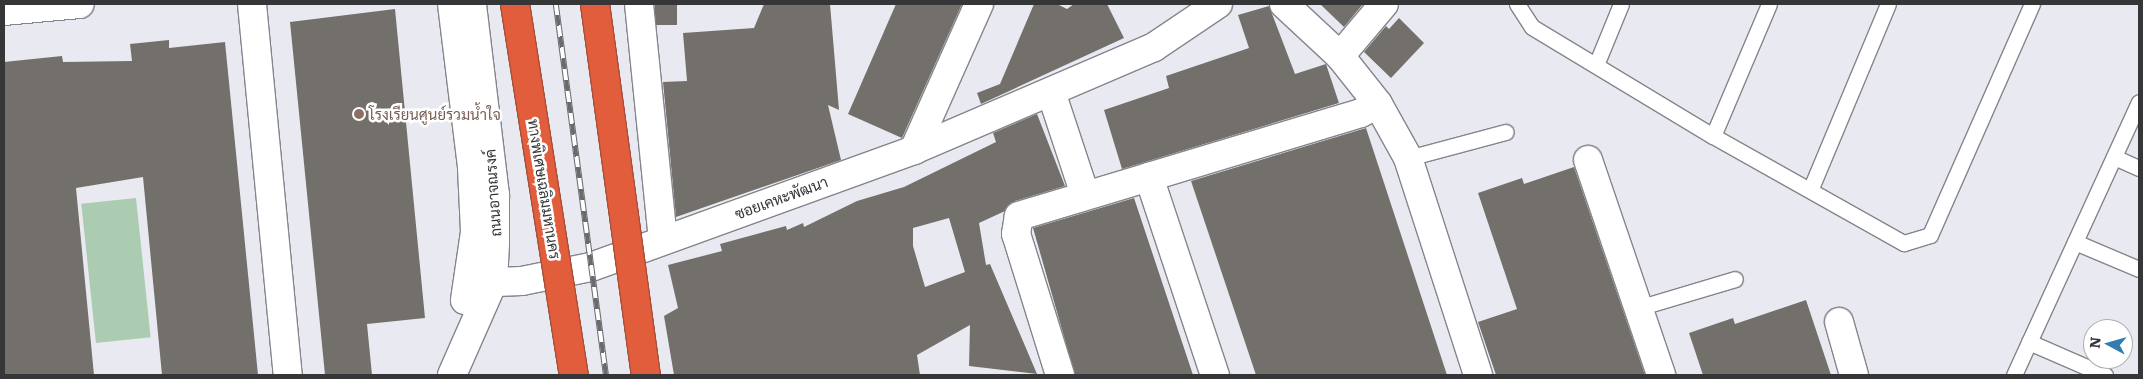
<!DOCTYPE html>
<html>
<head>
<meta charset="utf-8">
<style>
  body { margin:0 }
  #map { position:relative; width:2143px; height:379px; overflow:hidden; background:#e9eaf1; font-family:Literata,Sarabun,serif }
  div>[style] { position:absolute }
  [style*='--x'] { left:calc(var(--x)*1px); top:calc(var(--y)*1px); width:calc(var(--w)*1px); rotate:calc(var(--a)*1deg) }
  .green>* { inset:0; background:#acccb1; transform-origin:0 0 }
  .building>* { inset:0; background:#736f6a; transform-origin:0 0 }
  .roads { filter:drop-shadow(1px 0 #84858c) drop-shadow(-1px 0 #84858c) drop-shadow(0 1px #84858c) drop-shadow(0 -1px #84858c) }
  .lane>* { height:15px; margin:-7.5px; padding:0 7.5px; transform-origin:7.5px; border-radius:7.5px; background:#fff }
  .street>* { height:28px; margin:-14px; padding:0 14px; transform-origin:14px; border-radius:14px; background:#fff }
  .secondary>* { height:28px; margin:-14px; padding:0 14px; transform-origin:14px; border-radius:14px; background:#fff }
  .rail>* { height:5.5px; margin-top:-2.75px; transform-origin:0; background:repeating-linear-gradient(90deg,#fff 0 11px,#696a6d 0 22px); box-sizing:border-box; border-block:1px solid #696a6d }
  .bridges { filter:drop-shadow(1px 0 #a54f3a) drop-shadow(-1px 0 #a54f3a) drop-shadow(0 1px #a54f3a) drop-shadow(0 -1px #a54f3a) }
  .highway-bridge>* { height:28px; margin:-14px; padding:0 14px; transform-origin:14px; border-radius:14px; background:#e15d3b }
  .dots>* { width:14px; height:14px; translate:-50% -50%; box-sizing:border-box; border:2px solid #fff; border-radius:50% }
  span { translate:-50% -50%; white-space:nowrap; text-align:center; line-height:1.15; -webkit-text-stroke:5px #fff; paint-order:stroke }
  .education-label { font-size:15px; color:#785e54 }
  .left { translate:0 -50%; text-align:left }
  .street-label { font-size:15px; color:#353638 }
  .frame { position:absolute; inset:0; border:5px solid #353638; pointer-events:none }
  .north { position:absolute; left:2083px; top:319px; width:50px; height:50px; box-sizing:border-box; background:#fff; border:1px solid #aeafaf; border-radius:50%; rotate:276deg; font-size:14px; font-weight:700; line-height:20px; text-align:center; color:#353638 }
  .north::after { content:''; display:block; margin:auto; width:18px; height:22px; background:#327cb0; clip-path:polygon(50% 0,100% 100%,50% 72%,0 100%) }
</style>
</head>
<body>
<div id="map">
  <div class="green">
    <div style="left:136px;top:198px;width:140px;height:55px;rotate:84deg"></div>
  </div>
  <div class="building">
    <div style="left:655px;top:4px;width:22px;height:21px"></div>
    <div style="clip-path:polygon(764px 4px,830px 4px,839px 110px,828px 105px,841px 160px,676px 217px,663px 82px,687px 81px,683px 33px,754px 28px)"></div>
    <div style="clip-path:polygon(896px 4px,962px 4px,902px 138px,848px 114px)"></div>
    <div style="clip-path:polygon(1034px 4px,1057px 4px,1067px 9px,1074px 4px,1107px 4px,1124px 38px,981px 104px,977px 93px,1000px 84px)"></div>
    <div style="clip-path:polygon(1320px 4px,1363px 4px,1344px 27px)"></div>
    <div style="clip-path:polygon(1269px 6px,1295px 74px,1326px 64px,1339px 103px,1122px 169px,1104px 110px,1169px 88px,1166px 76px,1249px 48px,1238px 15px)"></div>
    <div style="clip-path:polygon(395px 9px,425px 318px,367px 324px,372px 375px,325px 375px,290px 22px)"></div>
    <div style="clip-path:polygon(1399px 18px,1424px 43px,1391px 78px,1364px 52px,1386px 26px,1389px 29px)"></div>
    <div style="clip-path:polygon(169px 40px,169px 48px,225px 42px,258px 375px,162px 375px,143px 177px,76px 188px,94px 375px,4px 375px,4px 62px,62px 56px,63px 62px,132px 61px,130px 44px)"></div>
    <div style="clip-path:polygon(evenodd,1037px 114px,1065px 186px,1015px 201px,1005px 211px,979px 223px,986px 265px,990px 264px,1037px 374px,969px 366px,970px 325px,917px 355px,920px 375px,674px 375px,664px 316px,678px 308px,668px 265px,722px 251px,720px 244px,786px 226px,787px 230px,803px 223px,804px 227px,857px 201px,904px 187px,996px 142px,993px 133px,1037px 114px,949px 218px,965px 272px,925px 287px,913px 246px,913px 228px,949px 218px)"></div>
    <div style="clip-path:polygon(1366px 128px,1447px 375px,1256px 375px,1191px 181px)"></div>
    <div style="clip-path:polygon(1574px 167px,1645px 375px,1496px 375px,1478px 322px,1517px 309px,1478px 193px,1522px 178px,1524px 184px)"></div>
    <div style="clip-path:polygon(1134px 198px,1193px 375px,1075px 375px,1033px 228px)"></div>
    <div style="clip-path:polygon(1806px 300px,1831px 375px,1703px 375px,1689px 333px,1733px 318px,1735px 324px)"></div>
  </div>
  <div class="roads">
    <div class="lane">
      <div style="--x:1517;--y:4;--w:27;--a:57"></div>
      <div style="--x:1532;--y:27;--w:211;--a:31.1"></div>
      <div style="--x:1713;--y:136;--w:219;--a:29.3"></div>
      <div style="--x:1904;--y:243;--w:27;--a:-17"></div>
      <div style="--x:1930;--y:235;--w:253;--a:-66.2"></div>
      <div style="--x:1596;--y:65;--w:66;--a:-67.7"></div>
      <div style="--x:1713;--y:136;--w:143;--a:-67"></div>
      <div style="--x:2114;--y:157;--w:27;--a:24"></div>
      <div style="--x:1408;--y:158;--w:101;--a:-14.9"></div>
      <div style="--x:1811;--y:188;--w:199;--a:-67.3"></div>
      <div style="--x:2075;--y:242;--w:69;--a:22.9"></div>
      <div style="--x:1638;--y:308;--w:101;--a:-16.6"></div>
      <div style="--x:2029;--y:342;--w:83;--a:23.5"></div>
      <div style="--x:2014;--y:375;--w:300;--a:-65.4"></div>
    </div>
    <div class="street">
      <div style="--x:252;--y:4;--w:373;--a:84.5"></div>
      <div style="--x:639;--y:4;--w:236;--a:84.2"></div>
      <div style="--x:1284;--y:4;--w:76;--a:42.9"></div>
      <div style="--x:1340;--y:56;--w:61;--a:51.6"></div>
      <div style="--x:1378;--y:104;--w:62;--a:60.9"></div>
      <div style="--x:1408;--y:158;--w:228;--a:72.1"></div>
      <div style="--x:4;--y:11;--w:76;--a:-5.3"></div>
      <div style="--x:1340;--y:56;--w:68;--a:-49.8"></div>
      <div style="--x:1051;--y:92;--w:108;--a:71.7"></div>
      <div style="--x:914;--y:150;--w:261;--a:-23.2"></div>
      <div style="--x:1154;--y:47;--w:77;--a:-33.9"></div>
      <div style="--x:1588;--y:160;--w:227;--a:71.2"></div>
      <div style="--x:1149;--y:177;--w:221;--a:-16.8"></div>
      <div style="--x:1361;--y:113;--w:19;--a:-28"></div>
      <div style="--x:1839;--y:322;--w:55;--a:74.2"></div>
      <div style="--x:1060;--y:375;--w:148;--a:-107.3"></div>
      <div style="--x:1016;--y:234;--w:18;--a:-81"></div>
      <div style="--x:1019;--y:216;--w:136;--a:-16.7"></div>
      <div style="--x:1149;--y:177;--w:209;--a:71.6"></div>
    </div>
    <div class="secondary">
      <div style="--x:452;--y:4;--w:165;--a:83"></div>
      <div style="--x:472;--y:168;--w:64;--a:87.3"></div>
      <div style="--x:475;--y:232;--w:69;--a:98.4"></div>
      <div style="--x:470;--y:283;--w:52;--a:-2.2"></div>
      <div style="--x:522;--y:281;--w:70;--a:-11.5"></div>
      <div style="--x:591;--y:267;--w:344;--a:-19.9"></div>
      <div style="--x:914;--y:150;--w:160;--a:-66"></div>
      <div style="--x:452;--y:375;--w:102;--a:-66.2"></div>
      <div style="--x:493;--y:282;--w:39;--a:-87"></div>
      <div style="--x:495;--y:243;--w:48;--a:-90"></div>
      <div style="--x:495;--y:195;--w:192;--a:-96.9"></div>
    </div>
  </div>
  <div class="rail">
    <div style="--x:556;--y:4;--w:374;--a:82.3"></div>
  </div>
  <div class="bridges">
    <div class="highway-bridge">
      <div style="--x:515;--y:4;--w:376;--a:81"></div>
      <div style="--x:595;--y:4;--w:374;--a:82.2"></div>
    </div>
  </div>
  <div class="dots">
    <div style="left:359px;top:114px;background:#8d6e63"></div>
  </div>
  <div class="education-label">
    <span class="left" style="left:369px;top:114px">โรงเรียนศูนย์รวมน้ำใจ</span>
  </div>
  <div class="street-label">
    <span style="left:545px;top:189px;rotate:81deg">ทางพิเศษเฉลิมมหานคร</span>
    <span style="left:492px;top:193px;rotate:-94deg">ถนนอาจณรงค์</span>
    <span style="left:781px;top:197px;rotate:-20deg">ซอยเคหะพัฒนา</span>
  </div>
  <div class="frame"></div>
  <div class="north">N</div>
</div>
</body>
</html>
